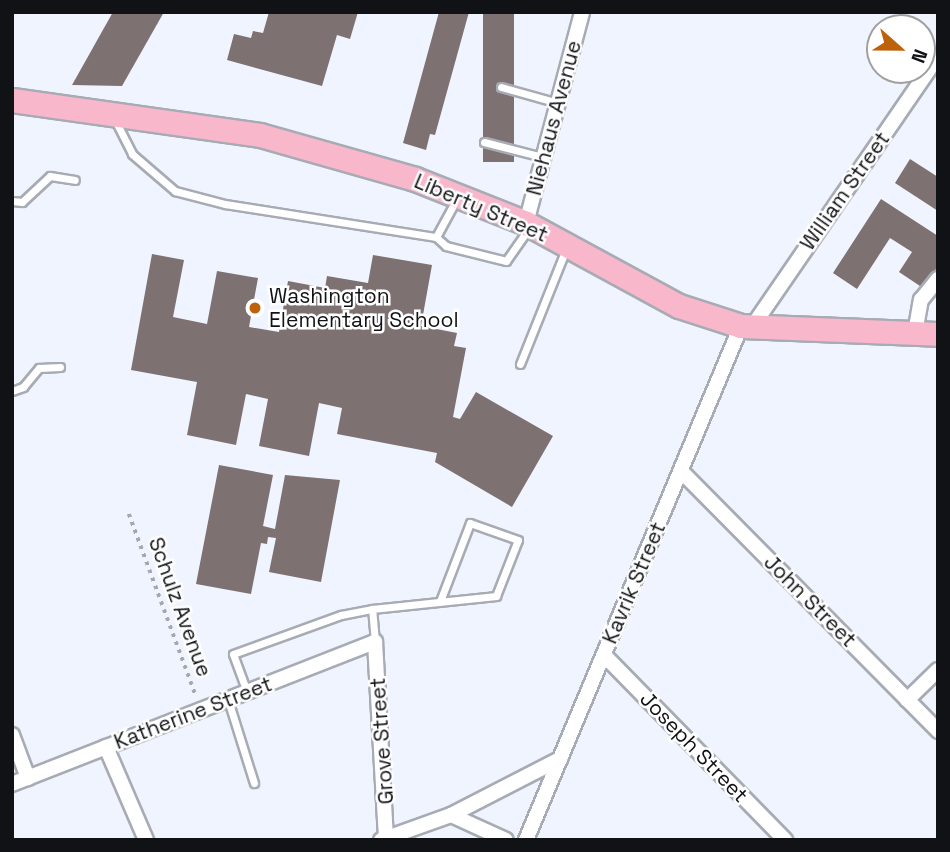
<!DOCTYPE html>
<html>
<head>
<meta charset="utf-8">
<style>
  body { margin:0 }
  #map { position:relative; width:950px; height:852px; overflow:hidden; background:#f0f4ff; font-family:"Space Grotesk",sans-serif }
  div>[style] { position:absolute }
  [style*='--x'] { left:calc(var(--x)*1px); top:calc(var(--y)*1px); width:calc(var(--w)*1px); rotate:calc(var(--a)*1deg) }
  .building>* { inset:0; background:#7d7171; transform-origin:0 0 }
  .path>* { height:3.5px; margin-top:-1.75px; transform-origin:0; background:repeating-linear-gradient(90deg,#a5a8b1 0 3.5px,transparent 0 8.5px) }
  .roads { filter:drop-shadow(2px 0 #a7abb4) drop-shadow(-2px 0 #a7abb4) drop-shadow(0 2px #a7abb4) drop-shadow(0 -2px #a7abb4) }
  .service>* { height:7px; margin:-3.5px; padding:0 3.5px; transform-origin:3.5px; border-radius:3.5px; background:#fff }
  .minor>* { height:14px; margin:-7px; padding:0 7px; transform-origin:7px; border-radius:7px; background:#fff }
  .primary>* { height:23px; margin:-11.5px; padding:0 11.5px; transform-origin:11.5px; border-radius:11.5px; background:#f8b7cb }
  .dots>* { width:19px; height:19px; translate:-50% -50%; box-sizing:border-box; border:4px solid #fff; border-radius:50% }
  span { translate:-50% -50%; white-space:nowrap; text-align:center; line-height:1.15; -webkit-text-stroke:5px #fff; paint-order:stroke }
  .street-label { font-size:21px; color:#111216 }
  .poi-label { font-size:21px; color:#111216 }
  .left { translate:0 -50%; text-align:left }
  .frame { position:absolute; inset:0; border:14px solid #111216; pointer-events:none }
  .north { position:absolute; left:866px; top:14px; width:70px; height:70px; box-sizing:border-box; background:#fff; border:2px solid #a0a0a2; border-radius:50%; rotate:111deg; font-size:19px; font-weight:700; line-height:28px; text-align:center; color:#111216 }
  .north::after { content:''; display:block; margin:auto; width:24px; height:32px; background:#bd620b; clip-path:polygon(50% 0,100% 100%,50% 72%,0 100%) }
</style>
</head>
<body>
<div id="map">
  <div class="building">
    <div style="clip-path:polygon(113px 12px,164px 12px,122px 86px,72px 85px)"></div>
    <div style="clip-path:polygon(269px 12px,358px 12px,350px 39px,337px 35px,322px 86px,227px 60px,234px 34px,251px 38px,253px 31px,263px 33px)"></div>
    <div style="clip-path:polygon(439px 12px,469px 12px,435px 135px,430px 134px,426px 150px,403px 143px)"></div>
    <div style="left:483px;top:12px;width:31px;height:150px"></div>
    <div style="clip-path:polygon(910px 159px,938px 177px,938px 211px,895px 183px)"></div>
    <div style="clip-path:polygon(881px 199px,938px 236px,938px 266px,923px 288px,899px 272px,912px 252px,890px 238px,857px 289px,833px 273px)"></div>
    <div style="clip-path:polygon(152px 254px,184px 260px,173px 317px,207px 324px,217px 271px,258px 278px,249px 327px,279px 332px,288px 281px,325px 288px,327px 276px,368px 283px,373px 255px,432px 265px,421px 326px,457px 333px,454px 346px,466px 348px,453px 417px,460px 419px,476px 392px,553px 436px,512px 507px,435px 462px,437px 453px,337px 434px,342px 408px,319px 403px,309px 456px,259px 446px,268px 399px,246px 394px,236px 445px,187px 435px,197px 382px,131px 370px)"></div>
    <div style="clip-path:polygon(219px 465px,273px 475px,263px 526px,275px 529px,285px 475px,340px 480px,321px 582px,269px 572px,276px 538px,268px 537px,267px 544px,261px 543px,251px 594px,196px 584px)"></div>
  </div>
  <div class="path">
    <div style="--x:129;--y:514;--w:194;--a:69.8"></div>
  </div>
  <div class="roads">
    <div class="service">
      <div style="--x:501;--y:87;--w:59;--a:15.7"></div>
      <div style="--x:115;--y:120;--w:38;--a:63"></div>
      <div style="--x:132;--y:154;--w:57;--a:40.7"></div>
      <div style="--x:175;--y:191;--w:52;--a:14.6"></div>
      <div style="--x:225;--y:204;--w:214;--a:8.9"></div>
      <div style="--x:436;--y:237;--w:13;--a:42"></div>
      <div style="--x:446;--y:246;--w:62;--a:14"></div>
      <div style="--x:506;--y:261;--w:39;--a:-55"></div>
      <div style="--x:484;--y:142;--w:61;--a:14.3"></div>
      <div style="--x:12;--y:201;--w:10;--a:6"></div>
      <div style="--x:22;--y:202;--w:38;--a:-43"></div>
      <div style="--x:50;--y:176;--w:25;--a:9"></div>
      <div style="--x:436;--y:237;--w:42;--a:-61.6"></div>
      <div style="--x:520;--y:364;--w:124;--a:-68.2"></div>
      <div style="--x:12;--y:391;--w:12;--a:-20"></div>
      <div style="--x:23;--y:387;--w:25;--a:-50"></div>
      <div style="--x:39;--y:368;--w:21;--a:-3"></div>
      <div style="--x:375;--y:642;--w:33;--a:-95"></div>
      <div style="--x:372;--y:609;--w:125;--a:-6"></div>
      <div style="--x:496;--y:596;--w:60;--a:-68.6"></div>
      <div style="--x:518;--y:540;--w:51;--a:-160.5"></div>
      <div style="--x:470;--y:523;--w:84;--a:111"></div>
      <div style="--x:247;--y:692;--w:40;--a:-110.2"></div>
      <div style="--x:233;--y:654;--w:115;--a:-19.9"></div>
      <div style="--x:341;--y:615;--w:32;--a:-11"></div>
      <div style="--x:228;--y:700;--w:87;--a:72.6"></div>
    </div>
    <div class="minor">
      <div style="--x:526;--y:223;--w:218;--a:-75.1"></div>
      <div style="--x:752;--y:327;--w:329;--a:-55.5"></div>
      <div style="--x:915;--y:333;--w:34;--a:-80"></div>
      <div style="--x:921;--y:300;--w:27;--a:-51"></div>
      <div style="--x:681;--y:471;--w:366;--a:45.3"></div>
      <div style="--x:604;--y:655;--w:259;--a:45.6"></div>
      <div style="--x:907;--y:700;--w:43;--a:-44.1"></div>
      <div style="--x:12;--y:735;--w:46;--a:69.6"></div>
      <div style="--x:106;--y:747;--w:101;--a:66.7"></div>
      <div style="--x:12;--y:784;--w:390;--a:-21.4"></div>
      <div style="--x:375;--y:642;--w:198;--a:86.8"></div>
      <div style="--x:451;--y:815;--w:123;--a:-27.2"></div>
      <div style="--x:381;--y:840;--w:74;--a:-19.7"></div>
      <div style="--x:451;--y:815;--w:60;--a:24.4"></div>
      <div style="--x:526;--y:840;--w:557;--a:-67.3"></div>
    </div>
    <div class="primary">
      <div style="--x:12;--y:100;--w:250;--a:8"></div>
      <div style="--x:260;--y:135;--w:161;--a:15.8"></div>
      <div style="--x:415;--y:179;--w:119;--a:21.6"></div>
      <div style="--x:526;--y:223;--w:174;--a:28.5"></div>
      <div style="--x:679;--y:306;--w:65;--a:17.9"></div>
      <div style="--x:741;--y:326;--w:197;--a:2.3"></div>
    </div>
  </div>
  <div class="dots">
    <div style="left:255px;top:308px;background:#bd620b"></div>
  </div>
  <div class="street-label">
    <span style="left:554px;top:118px;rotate:-75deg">Niehaus Avenue</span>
    <span style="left:845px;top:191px;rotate:-55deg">William Street</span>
    <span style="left:481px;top:208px;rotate:23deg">Liberty Street</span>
    <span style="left:634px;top:583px;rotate:-67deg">Kavrik Street</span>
    <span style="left:810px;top:601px;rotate:45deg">John Street</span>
    <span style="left:180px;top:607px;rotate:70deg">Schulz Avenue</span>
    <span style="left:193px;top:713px;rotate:-21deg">Katherine Street</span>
    <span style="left:382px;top:741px;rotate:-94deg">Grove Street</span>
    <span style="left:694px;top:747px;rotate:46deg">Joseph Street</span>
  </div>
  <div class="poi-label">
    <span class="left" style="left:269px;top:308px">Washington<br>Elementary School</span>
  </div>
  <div class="frame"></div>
  <div class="north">N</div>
</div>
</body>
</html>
